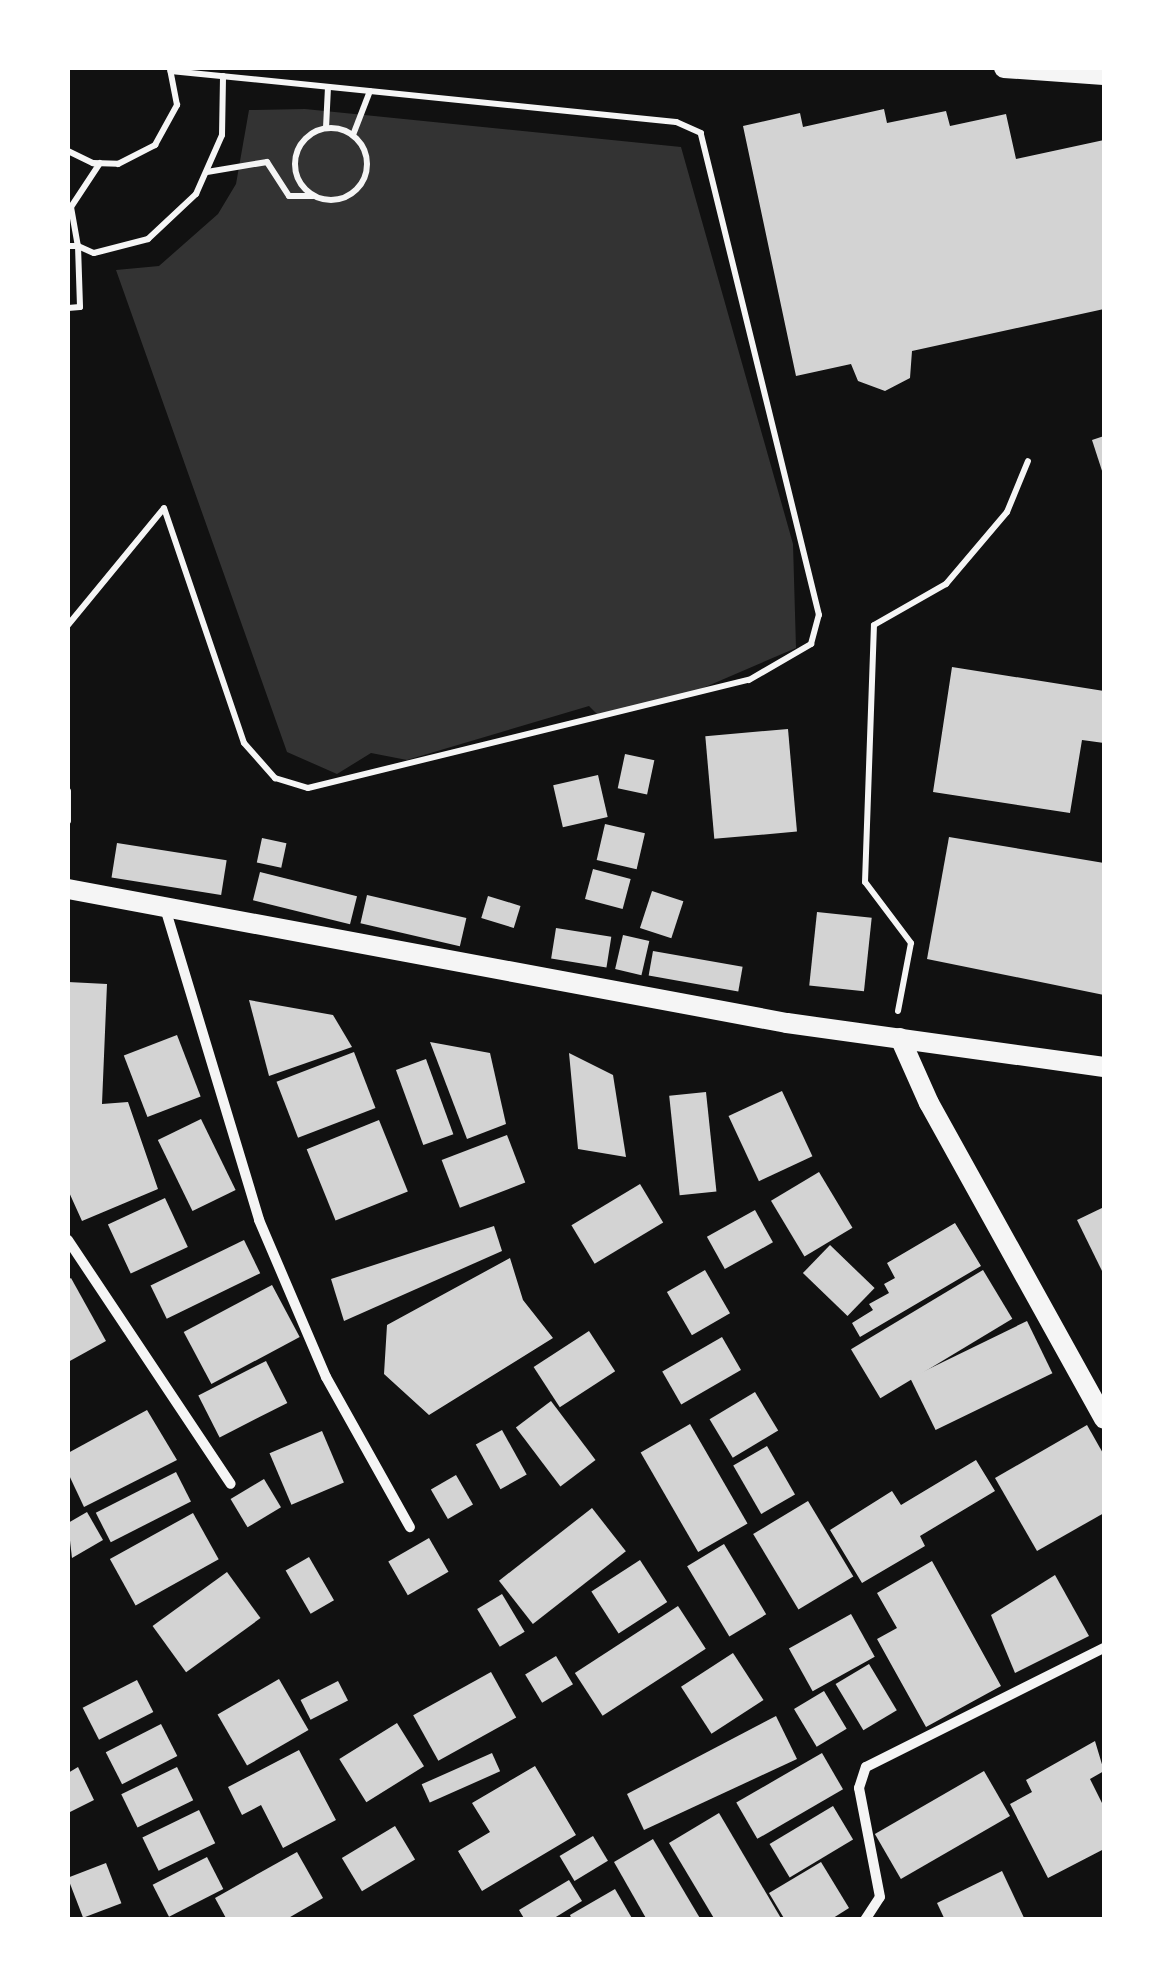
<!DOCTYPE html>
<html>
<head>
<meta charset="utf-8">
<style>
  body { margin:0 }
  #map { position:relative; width:1172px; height:1987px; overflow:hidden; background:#111; font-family:Cabin,sans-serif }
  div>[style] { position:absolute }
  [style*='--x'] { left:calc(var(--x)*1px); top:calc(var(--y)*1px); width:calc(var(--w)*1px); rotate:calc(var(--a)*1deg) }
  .water>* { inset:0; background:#333 }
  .building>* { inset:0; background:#d3d3d3; transform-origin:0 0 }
  .path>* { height:6px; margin:-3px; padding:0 3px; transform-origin:3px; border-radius:3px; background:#f5f5f5 }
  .path>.ring { margin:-3px; padding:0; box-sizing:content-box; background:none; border:6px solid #f5f5f5; border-radius:50% }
  .minor>* { height:10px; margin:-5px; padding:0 5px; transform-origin:5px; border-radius:5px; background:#f5f5f5 }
  .secondary>* { height:20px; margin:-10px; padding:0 10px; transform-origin:10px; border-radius:10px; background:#f5f5f5 }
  span { translate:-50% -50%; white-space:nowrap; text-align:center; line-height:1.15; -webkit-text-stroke:10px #fff; paint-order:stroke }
  .frame { position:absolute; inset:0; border:70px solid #fff; pointer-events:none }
</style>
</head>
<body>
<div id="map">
  <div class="water">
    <div style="clip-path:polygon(305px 109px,681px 147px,793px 544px,796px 648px,696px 691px,600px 717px,589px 706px,407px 760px,371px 753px,337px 774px,287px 752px,116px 270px,159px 266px,218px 214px,236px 184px,249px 110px)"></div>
  </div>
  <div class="building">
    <div style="clip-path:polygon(884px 109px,887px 123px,946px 111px,950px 126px,1006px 114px,1016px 159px,1104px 140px,1104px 309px,912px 351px,910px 378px,885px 391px,858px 381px,851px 364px,796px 376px,743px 126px,800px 113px,803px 127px)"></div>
    <div style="clip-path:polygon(1104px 436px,1104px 477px,1092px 440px)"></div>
    <div style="clip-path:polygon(952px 667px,1104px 691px,1104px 743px,1082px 740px,1070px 813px,933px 792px)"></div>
    <div style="left:788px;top:729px;width:103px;height:83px;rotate:85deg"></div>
    <div style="left:625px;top:754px;width:30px;height:35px;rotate:12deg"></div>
    <div style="left:598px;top:775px;width:43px;height:46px;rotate:77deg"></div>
    <div style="left:605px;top:824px;width:41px;height:37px;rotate:13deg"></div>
    <div style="clip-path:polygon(949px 837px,1104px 863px,1104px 995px,927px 959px)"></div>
    <div style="left:262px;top:838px;width:25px;height:25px;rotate:12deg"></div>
    <div style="left:117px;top:843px;width:111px;height:35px;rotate:9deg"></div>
    <div style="left:593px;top:869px;width:39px;height:31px;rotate:15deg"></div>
    <div style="left:260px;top:872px;width:100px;height:29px;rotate:14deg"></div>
    <div style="left:652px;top:891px;width:33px;height:39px;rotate:18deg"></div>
    <div style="left:367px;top:895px;width:102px;height:29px;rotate:13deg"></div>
    <div style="left:488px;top:896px;width:34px;height:23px;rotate:17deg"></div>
    <div style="left:817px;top:912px;width:55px;height:74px;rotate:6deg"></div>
    <div style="left:556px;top:928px;width:56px;height:31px;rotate:9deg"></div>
    <div style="left:623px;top:935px;width:27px;height:35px;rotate:13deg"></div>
    <div style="left:653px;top:951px;width:91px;height:25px;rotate:10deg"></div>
    <div style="clip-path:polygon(68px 982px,107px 984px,102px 1104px,128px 1102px,158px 1189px,82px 1221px,68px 1190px)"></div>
    <div style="clip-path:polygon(249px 1000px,333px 1015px,352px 1047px,269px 1076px)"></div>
    <div style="left:177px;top:1035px;width:66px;height:57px;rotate:69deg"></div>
    <div style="clip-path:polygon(430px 1042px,490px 1053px,506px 1124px,467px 1139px)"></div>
    <div style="left:354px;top:1052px;width:60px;height:83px;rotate:69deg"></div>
    <div style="clip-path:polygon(569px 1053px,613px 1075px,626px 1157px,578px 1149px)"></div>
    <div style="left:426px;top:1059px;width:80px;height:32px;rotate:70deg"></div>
    <div style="left:782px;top:1091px;width:72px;height:59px;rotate:65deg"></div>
    <div style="left:706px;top:1092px;width:100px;height:37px;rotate:84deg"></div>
    <div style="left:201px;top:1119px;width:79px;height:48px;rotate:64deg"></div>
    <div style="left:379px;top:1120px;width:77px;height:78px;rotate:68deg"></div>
    <div style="left:507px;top:1135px;width:51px;height:70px;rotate:69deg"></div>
    <div style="left:819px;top:1172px;width:65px;height:56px;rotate:59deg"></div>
    <div style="left:640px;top:1184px;width:45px;height:80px;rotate:59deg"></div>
    <div style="left:165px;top:1198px;width:54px;height:63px;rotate:65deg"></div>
    <div style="clip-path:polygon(1104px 1207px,1104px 1275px,1077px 1220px)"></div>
    <div style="left:755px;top:1210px;width:37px;height:55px;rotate:61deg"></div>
    <div style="clip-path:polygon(955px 1223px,981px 1266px,860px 1337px,852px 1323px,873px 1310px,869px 1304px,889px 1293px,884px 1284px,895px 1278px,887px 1263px)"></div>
    <div style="clip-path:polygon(494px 1226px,502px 1251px,344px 1321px,331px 1279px)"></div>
    <div style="left:244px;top:1240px;width:37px;height:104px;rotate:64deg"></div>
    <div style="left:830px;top:1245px;width:62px;height:39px;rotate:44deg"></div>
    <div style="clip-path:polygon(510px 1258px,523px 1300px,553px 1338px,429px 1415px,384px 1374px,387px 1325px)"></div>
    <div style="left:705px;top:1270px;width:50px;height:44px;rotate:60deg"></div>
    <div style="left:983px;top:1270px;width:57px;height:154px;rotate:59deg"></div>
    <div style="clip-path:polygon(71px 1278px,106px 1341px,68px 1362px,68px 1280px)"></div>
    <div style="left:272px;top:1285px;width:59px;height:100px;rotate:62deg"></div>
    <div style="left:1027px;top:1321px;width:58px;height:130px;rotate:64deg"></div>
    <div style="left:589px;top:1331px;width:48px;height:66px;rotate:57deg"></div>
    <div style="left:722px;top:1337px;width:38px;height:69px;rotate:60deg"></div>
    <div style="left:266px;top:1361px;width:47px;height:76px;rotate:63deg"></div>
    <div style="left:755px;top:1392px;width:45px;height:53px;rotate:59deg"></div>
    <div style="left:551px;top:1401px;width:74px;height:44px;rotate:53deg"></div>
    <div style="clip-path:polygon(147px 1410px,177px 1460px,84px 1507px,68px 1473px,68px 1453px)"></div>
    <div style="left:690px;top:1424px;width:115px;height:57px;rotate:60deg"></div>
    <div style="clip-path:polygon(1087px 1425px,1104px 1455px,1104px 1513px,1037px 1551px,995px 1478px)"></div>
    <div style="left:502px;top:1430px;width:51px;height:30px;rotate:61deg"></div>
    <div style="left:322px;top:1431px;width:56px;height:57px;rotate:67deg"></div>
    <div style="left:767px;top:1446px;width:56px;height:39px;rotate:60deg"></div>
    <div style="clip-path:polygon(976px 1460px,995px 1491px,920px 1536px,925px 1546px,862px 1583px,830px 1530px,892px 1491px,901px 1505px)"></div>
    <div style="left:176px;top:1472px;width:33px;height:90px;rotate:63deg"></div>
    <div style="left:456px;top:1475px;width:34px;height:29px;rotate:60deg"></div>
    <div style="left:264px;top:1479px;width:33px;height:39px;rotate:59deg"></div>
    <div style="left:808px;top:1501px;width:88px;height:64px;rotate:59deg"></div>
    <div style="left:592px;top:1508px;width:55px;height:118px;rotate:52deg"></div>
    <div style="clip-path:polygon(87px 1512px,103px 1540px,72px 1558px,68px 1523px)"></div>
    <div style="left:193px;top:1513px;width:53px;height:95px;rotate:61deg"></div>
    <div style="left:429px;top:1538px;width:39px;height:47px;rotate:60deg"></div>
    <div style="left:724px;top:1544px;width:82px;height:43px;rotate:59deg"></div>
    <div style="left:309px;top:1557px;width:50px;height:27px;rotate:60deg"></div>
    <div style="left:640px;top:1560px;width:50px;height:58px;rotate:57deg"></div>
    <div style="clip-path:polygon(932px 1561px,1001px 1686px,926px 1727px,877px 1639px,897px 1628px,877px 1593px)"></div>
    <div style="left:227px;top:1572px;width:57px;height:92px;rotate:54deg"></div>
    <div style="clip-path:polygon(1055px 1575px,1089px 1636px,1015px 1673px,991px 1615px)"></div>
    <div style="left:502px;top:1594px;width:44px;height:29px;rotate:59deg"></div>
    <div style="left:678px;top:1606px;width:51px;height:123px;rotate:57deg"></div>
    <div style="left:851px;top:1614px;width:49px;height:71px;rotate:61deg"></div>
    <div style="left:733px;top:1653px;width:56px;height:62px;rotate:57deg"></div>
    <div style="left:556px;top:1656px;width:33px;height:36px;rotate:59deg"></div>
    <div style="left:869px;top:1664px;width:54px;height:39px;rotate:59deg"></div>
    <div style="left:491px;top:1672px;width:52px;height:89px;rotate:61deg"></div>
    <div style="left:279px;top:1679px;width:59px;height:71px;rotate:60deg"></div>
    <div style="left:137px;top:1680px;width:36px;height:61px;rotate:63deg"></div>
    <div style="left:338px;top:1681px;width:22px;height:42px;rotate:63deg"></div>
    <div style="left:824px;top:1691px;width:44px;height:35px;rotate:59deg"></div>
    <div style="clip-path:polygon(776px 1716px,797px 1759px,644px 1830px,627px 1794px)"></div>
    <div style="left:397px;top:1723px;width:51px;height:68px;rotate:58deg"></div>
    <div style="left:161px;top:1724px;width:36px;height:62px;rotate:63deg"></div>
    <div style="clip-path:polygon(1095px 1741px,1104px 1771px,1090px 1779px,1104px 1807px,1104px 1849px,1048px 1878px,1010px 1804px,1032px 1792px,1026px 1780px)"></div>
    <div style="clip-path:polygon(299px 1750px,336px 1820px,283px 1848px,261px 1805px,242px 1815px,228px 1787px)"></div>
    <div style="left:492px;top:1753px;width:20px;height:77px;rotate:66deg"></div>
    <div style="left:822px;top:1753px;width:42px;height:99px;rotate:60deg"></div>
    <div style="clip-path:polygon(535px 1766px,576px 1835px,482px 1891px,458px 1851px,490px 1832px,472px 1803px)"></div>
    <div style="clip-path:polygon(78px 1767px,94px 1800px,68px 1813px,68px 1773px)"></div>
    <div style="left:177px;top:1767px;width:37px;height:62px;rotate:64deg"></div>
    <div style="left:984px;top:1771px;width:52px;height:126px;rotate:60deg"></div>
    <div style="left:833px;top:1806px;width:39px;height:74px;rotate:59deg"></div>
    <div style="left:199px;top:1810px;width:37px;height:63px;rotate:64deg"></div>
    <div style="clip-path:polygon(719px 1813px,782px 1920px,715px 1920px,669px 1843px)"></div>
    <div style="left:395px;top:1826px;width:39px;height:62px;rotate:59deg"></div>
    <div style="left:593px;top:1836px;width:29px;height:39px;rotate:59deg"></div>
    <div style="clip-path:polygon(653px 1839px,701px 1920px,647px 1920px,614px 1862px)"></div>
    <div style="clip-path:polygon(297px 1852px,323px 1898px,285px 1920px,227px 1920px,215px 1898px)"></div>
    <div style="left:207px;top:1857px;width:36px;height:61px;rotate:63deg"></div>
    <div style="clip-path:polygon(821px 1862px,849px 1908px,830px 1920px,785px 1920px,769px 1893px)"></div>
    <div style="left:106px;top:1863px;width:43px;height:41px;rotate:69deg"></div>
    <div style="clip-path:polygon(1002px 1871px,1025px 1920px,945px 1920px,937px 1903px)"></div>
    <div style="clip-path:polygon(569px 1880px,582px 1901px,551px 1920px,525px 1920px,519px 1910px)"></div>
    <div style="clip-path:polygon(615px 1889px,633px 1920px,572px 1920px,570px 1915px)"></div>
  </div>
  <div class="path">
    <div style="--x:326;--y:128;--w:41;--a:-87.2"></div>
    <div class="ring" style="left:295px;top:128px;width:66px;height:66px"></div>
    <div style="--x:353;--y:135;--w:47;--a:-68.9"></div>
    <div style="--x:68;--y:151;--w:28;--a:26"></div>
    <div style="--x:93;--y:163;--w:25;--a:2"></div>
    <div style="--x:118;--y:164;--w:42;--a:-27.2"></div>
    <div style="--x:155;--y:145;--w:46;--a:-61.2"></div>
    <div style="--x:177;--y:105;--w:37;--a:-101"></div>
    <div style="--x:100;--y:163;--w:53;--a:123.4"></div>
    <div style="--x:71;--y:207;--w:40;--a:80"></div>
    <div style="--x:78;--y:246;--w:17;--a:24"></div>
    <div style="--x:94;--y:253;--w:56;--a:-14.5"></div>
    <div style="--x:148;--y:239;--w:66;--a:-43.2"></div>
    <div style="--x:196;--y:194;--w:64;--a:-66.2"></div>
    <div style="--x:222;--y:135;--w:59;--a:-89"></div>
    <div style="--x:207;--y:172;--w:61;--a:-9.5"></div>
    <div style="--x:267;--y:162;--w:40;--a:57.1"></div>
    <div style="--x:289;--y:196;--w:24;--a:0"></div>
    <div style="--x:68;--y:246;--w:10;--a:0"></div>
    <div style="--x:78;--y:246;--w:61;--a:88.1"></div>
    <div style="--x:80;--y:307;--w:12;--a:175"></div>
    <div style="--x:68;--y:625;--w:151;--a:-50.6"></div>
    <div style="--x:164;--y:508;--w:248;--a:71.2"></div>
    <div style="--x:244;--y:743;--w:47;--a:48.5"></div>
    <div style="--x:275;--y:778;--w:34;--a:17"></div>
    <div style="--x:308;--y:788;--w:454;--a:-13.8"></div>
    <div style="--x:749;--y:680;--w:72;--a:-30.1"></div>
    <div style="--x:811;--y:644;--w:30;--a:-75"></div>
    <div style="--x:819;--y:615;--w:496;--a:-103.8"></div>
    <div style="--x:701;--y:133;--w:27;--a:-156"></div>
    <div style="--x:676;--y:122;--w:508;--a:-174.23"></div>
    <div style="--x:68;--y:791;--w:30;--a:90"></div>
    <div style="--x:898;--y:1011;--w:69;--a:-79.2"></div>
    <div style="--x:911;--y:943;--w:76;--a:-127"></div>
    <div style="--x:865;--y:882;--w:257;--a:-88"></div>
    <div style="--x:874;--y:625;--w:83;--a:-29.7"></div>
    <div style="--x:946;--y:584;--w:94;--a:-49.7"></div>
    <div style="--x:1007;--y:512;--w:55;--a:-67.6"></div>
  </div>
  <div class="minor">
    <div style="--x:165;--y:908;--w:326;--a:73.2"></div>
    <div style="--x:259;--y:1220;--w:171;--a:66.9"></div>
    <div style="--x:326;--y:1377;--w:172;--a:60.8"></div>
    <div style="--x:68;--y:1240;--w:293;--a:56.3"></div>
    <div style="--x:865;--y:1920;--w:27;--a:-57"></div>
    <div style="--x:880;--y:1897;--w:111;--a:-100.9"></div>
    <div style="--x:859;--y:1788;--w:22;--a:-72"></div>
    <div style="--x:866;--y:1767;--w:266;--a:-26.6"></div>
  </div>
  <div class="secondary">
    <div style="--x:1004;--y:68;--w:100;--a:4"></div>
    <div style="--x:68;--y:889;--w:731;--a:10.56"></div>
    <div style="--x:787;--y:1023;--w:320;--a:7.9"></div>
    <div style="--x:900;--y:1038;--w:71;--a:66"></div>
    <div style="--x:929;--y:1103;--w:361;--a:61"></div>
  </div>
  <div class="frame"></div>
</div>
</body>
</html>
